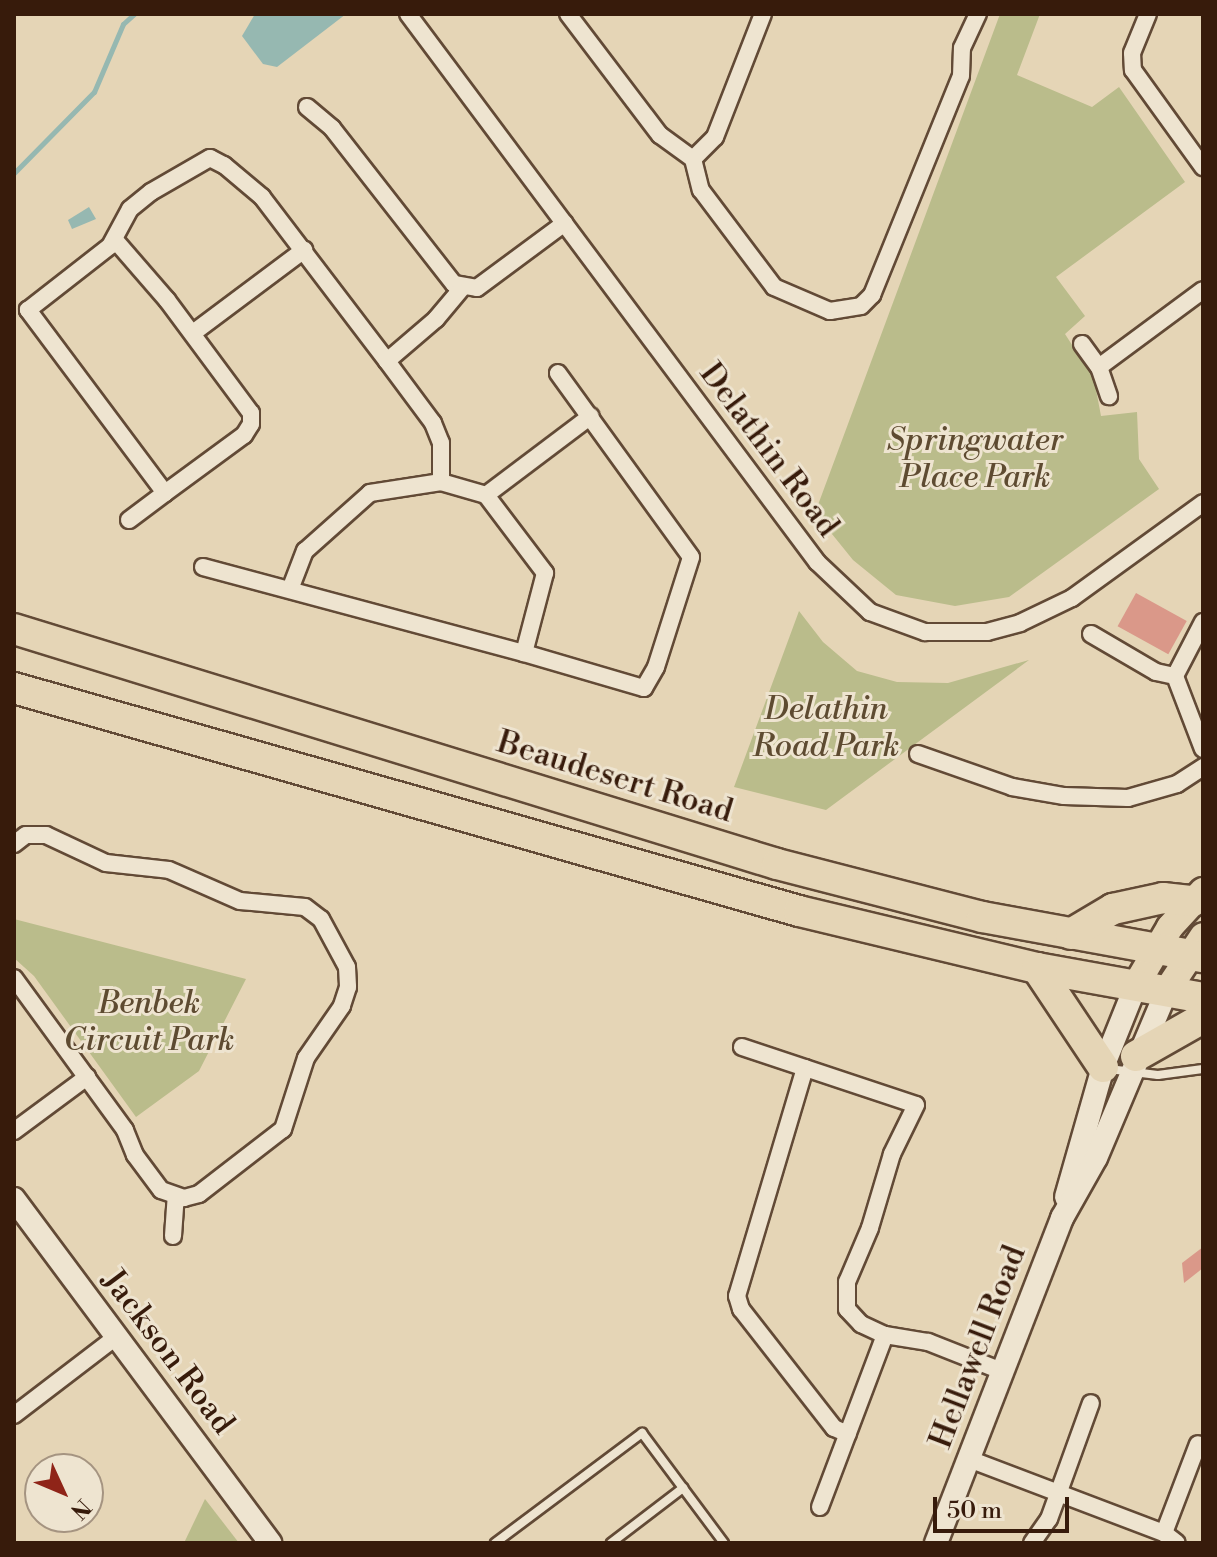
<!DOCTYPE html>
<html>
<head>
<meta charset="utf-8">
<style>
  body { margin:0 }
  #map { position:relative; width:1217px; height:1557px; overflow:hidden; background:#e5d5b6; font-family:"Libre Bodoni",serif }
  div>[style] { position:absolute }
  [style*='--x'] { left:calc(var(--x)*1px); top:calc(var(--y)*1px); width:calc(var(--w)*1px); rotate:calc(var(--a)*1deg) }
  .green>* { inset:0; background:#babc8b }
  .water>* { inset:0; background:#96b8b1 }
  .stream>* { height:5px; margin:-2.5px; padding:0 2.5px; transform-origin:2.5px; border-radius:2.5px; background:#96b8b1 }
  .building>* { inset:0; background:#da9889; transform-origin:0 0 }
  .roads { filter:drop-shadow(2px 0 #624a36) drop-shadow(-2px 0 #624a36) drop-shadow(0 2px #624a36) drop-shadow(0 -2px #624a36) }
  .lane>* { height:8px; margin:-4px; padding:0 4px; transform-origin:4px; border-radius:4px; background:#eee4d0 }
  .street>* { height:16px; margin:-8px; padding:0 8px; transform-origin:8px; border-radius:8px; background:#eee4d0 }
  .secondary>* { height:22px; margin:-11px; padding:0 11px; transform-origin:11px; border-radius:11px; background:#eee4d0 }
  .primary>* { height:26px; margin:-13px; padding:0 13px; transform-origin:13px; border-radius:13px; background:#e5d5b6 }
  .highway>* { height:30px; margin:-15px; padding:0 15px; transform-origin:15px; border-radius:15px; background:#e5d5b6 }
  span { translate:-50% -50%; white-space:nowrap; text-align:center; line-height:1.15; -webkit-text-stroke:6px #eee4d0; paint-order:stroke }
  .park-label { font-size:32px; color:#5e4b31; font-style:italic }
  .street-label { font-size:32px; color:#371b0b }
  .frame { position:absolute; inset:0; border:16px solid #371b0b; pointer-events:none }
  .north { position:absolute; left:24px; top:1453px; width:80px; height:80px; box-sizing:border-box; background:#eee4d0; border:2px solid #a59481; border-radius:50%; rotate:134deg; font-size:22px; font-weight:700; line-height:32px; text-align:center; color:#371b0b }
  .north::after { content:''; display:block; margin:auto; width:28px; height:36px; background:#8f2418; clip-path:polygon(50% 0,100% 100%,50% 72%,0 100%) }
  .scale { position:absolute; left:933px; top:1497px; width:136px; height:36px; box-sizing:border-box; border:4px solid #371b0b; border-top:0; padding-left:10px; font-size:24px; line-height:28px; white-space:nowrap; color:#371b0b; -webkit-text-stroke:6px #eee4d0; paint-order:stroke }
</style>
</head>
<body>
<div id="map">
  <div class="green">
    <div style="clip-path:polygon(1000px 14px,1040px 14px,1017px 75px,1092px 107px,1119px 87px,1185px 182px,1056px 277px,1085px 316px,1065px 334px,1094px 379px,1101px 416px,1137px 412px,1139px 459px,1159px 489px,1009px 597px,955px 606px,896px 595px,853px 560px,815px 513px)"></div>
    <div style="clip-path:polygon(799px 611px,823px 642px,857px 671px,897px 682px,948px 683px,1029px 660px,826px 810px,734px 787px)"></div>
    <div style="clip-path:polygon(14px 919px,246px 979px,199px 1071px,136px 1117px,34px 976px,14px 958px)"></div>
    <div style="clip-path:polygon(205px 1499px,239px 1543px,184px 1543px)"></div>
  </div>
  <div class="water">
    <div style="clip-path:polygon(255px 14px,346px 14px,277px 67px,263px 64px,242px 36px)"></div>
    <div style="clip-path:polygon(89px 207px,96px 219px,72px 229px,68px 220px)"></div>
  </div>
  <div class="stream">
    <div style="--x:14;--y:173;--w:114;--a:-45.4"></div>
    <div style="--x:94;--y:92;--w:74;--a:-66.9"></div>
    <div style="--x:123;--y:24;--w:15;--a:-42"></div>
  </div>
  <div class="building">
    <div style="left:1136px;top:593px;width:58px;height:38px;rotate:29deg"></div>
    <div style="clip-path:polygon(1203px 1247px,1203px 1268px,1184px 1283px,1182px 1263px)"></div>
  </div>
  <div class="roads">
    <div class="lane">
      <div style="--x:1109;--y:1069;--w:49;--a:7"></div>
      <div style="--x:1158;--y:1075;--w:45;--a:-7.6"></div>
      <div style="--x:495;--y:1543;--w:184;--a:-36.8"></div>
      <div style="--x:642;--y:1433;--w:137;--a:53.3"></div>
      <div style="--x:611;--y:1543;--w:91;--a:-37.4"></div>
    </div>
    <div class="street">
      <div style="--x:408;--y:14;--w:684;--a:53.26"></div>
      <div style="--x:817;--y:562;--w:73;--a:43.3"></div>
      <div style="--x:870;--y:612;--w:59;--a:20"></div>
      <div style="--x:925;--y:632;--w:62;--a:0"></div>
      <div style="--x:987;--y:632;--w:34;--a:-15"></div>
      <div style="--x:1020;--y:623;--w:58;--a:-25.7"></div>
      <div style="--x:1072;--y:598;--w:162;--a:-35.9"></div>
      <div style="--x:568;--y:14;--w:152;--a:52.8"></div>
      <div style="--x:660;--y:135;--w:41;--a:36"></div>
      <div style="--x:693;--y:159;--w:31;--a:-45"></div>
      <div style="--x:715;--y:137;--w:132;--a:-68.7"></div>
      <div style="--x:1148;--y:14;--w:42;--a:112.3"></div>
      <div style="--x:1132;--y:53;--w:17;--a:87"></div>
      <div style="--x:1133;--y:70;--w:120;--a:54.2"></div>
      <div style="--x:307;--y:107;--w:33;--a:40"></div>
      <div style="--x:332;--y:128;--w:198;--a:52"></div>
      <div style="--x:454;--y:284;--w:23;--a:10"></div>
      <div style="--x:477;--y:288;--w:109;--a:-36.5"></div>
      <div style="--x:693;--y:159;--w:32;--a:76"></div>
      <div style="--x:701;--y:190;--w:121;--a:53"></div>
      <div style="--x:774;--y:287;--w:61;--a:23.2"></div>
      <div style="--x:830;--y:311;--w:31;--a:-9"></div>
      <div style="--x:861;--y:306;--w:16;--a:-45"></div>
      <div style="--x:872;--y:295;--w:236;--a:-67.9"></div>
      <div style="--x:961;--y:76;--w:28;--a:-88"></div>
      <div style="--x:962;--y:48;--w:38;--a:-65"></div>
      <div style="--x:115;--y:240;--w:79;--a:49.1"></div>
      <div style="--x:167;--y:300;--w:141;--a:53.4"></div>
      <div style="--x:251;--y:413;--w:11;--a:90"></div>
      <div style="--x:251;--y:424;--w:13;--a:122"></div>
      <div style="--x:244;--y:435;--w:98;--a:143.7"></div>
      <div style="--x:165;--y:493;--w:229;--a:-126.8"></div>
      <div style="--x:28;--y:310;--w:104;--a:-38"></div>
      <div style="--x:110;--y:246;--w:42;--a:-61.6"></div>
      <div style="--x:130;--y:209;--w:27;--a:-39"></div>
      <div style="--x:151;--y:192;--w:68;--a:-30"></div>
      <div style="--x:210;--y:158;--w:16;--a:27"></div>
      <div style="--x:224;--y:165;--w:50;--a:40.1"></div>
      <div style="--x:262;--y:197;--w:206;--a:52.7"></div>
      <div style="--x:193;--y:333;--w:139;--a:-36.8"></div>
      <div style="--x:1082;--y:344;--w:29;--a:54"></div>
      <div style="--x:1099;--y:367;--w:31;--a:71"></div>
      <div style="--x:1099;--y:367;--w:129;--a:-36.5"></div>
      <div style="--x:441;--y:482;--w:39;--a:-90"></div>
      <div style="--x:441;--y:443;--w:22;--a:-112"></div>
      <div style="--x:433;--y:423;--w:77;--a:-126.6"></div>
      <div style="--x:387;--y:361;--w:65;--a:-40.6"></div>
      <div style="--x:436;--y:319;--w:40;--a:-50"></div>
      <div style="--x:486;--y:495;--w:98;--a:52.9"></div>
      <div style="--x:545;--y:573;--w:83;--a:104.7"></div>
      <div style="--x:524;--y:653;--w:125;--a:16.3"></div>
      <div style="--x:644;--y:688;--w:24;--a:-60"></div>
      <div style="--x:656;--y:667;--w:115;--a:-72.3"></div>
      <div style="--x:691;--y:557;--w:227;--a:-125.9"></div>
      <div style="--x:129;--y:520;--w:45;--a:-36.9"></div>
      <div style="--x:203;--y:567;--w:332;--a:15"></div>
      <div style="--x:291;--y:587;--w:39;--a:-69"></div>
      <div style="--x:305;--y:551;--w:87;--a:-41.7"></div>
      <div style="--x:370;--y:493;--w:72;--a:-8.8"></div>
      <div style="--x:441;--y:482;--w:47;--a:16.1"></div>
      <div style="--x:486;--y:495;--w:131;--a:-37"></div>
      <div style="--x:1203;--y:622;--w:61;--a:117.4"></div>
      <div style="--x:1175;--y:676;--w:78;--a:69"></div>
      <div style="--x:1091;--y:634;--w:75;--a:30.3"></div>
      <div style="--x:1156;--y:672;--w:19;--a:12"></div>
      <div style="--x:918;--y:754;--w:100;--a:19.3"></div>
      <div style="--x:1012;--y:787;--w:53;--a:9.8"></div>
      <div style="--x:1064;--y:796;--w:64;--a:1.8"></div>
      <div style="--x:1128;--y:798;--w:51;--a:-15.9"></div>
      <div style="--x:1177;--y:784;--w:31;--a:-33"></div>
      <div style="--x:14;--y:844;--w:15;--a:-37"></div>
      <div style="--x:26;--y:835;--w:20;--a:0"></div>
      <div style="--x:46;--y:835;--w:66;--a:25"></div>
      <div style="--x:106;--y:863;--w:63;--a:6.3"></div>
      <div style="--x:169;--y:870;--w:77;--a:23.6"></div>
      <div style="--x:240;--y:901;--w:65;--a:5.3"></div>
      <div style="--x:305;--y:907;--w:20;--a:37"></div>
      <div style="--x:321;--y:919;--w:55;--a:61.6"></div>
      <div style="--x:347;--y:967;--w:20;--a:87"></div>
      <div style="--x:348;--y:987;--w:20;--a:108"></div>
      <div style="--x:342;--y:1006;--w:63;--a:124.7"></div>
      <div style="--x:306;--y:1058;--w:75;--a:107.9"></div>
      <div style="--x:283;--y:1129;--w:106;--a:142.3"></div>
      <div style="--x:199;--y:1194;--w:16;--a:165"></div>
      <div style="--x:184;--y:1198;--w:24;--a:-161"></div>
      <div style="--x:161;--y:1190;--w:44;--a:-126.6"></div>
      <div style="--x:135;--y:1155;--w:27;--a:-112"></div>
      <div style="--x:125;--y:1130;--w:188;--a:-126.1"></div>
      <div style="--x:742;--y:1047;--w:183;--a:18.4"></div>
      <div style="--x:916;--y:1105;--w:55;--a:116.1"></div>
      <div style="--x:892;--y:1154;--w:77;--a:106.6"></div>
      <div style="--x:870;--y:1228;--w:59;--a:113.1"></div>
      <div style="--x:847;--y:1282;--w:27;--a:90"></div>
      <div style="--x:847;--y:1309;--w:21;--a:47"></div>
      <div style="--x:861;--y:1324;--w:26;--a:25"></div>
      <div style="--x:885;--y:1335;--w:44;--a:9.2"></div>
      <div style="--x:928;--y:1342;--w:82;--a:21.5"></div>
      <div style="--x:805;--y:1068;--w:238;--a:106.6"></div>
      <div style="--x:737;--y:1296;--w:14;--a:73"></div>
      <div style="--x:741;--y:1309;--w:151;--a:52"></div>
      <div style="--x:834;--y:1428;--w:15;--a:23"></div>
      <div style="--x:14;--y:1131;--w:91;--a:-36.5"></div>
      <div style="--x:173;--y:1236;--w:39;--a:-86"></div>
      <div style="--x:14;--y:1415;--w:128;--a:-37.4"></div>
      <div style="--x:969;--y:1459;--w:209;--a:20.8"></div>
      <div style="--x:1164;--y:1533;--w:16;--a:38"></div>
      <div style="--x:820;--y:1507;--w:184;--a:-69.3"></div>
      <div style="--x:1164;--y:1533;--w:95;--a:-69.1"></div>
      <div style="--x:1032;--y:1543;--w:29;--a:-55"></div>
      <div style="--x:1049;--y:1519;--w:123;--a:-70.1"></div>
    </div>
    <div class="secondary">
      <div style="--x:1066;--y:1197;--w:135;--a:-74.1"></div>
      <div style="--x:1103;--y:1067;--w:88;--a:-68.1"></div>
      <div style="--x:14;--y:1199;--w:429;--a:53.3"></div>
      <div style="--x:936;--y:1543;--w:349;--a:-68.8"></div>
      <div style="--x:1062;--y:1218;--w:69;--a:-60.5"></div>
      <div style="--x:1096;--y:1158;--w:180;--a:-67.1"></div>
    </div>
    <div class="primary">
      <div style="--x:1136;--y:985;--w:67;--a:-59.6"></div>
      <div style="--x:1170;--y:927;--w:49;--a:-47.5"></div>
      <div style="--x:1166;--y:992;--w:67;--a:-56.5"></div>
    </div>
    <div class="highway">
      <div style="--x:14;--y:629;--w:798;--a:17.12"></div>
      <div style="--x:777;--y:864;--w:212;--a:14.5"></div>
      <div style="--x:982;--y:917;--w:225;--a:10.3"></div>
      <div style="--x:14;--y:688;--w:816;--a:15.86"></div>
      <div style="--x:799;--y:911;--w:245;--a:13.5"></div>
      <div style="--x:1037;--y:968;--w:169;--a:10.2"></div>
      <div style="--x:1071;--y:934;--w:49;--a:-30.8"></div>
      <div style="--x:1113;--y:909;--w:51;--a:-12.4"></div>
      <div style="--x:1163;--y:898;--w:30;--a:6"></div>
      <div style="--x:1037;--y:968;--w:119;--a:56.3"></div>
      <div style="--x:1136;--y:1056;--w:77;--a:-29.6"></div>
    </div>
  </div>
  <div class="park-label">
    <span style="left:975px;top:459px">Springwater<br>Place Park</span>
    <span style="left:826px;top:728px">Delathin<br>Road Park</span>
    <span style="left:149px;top:1022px">Benbek<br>Circuit Park</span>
  </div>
  <div class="street-label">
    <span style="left:769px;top:450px;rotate:53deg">Delathin Road</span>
    <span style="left:615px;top:777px;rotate:17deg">Beaudesert Road</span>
    <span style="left:978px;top:1347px;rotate:-69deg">Hellawell Road</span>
    <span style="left:168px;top:1352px;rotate:53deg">Jackson Road</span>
  </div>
  <div class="frame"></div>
  <div class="north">N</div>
  <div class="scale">50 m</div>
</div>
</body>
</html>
